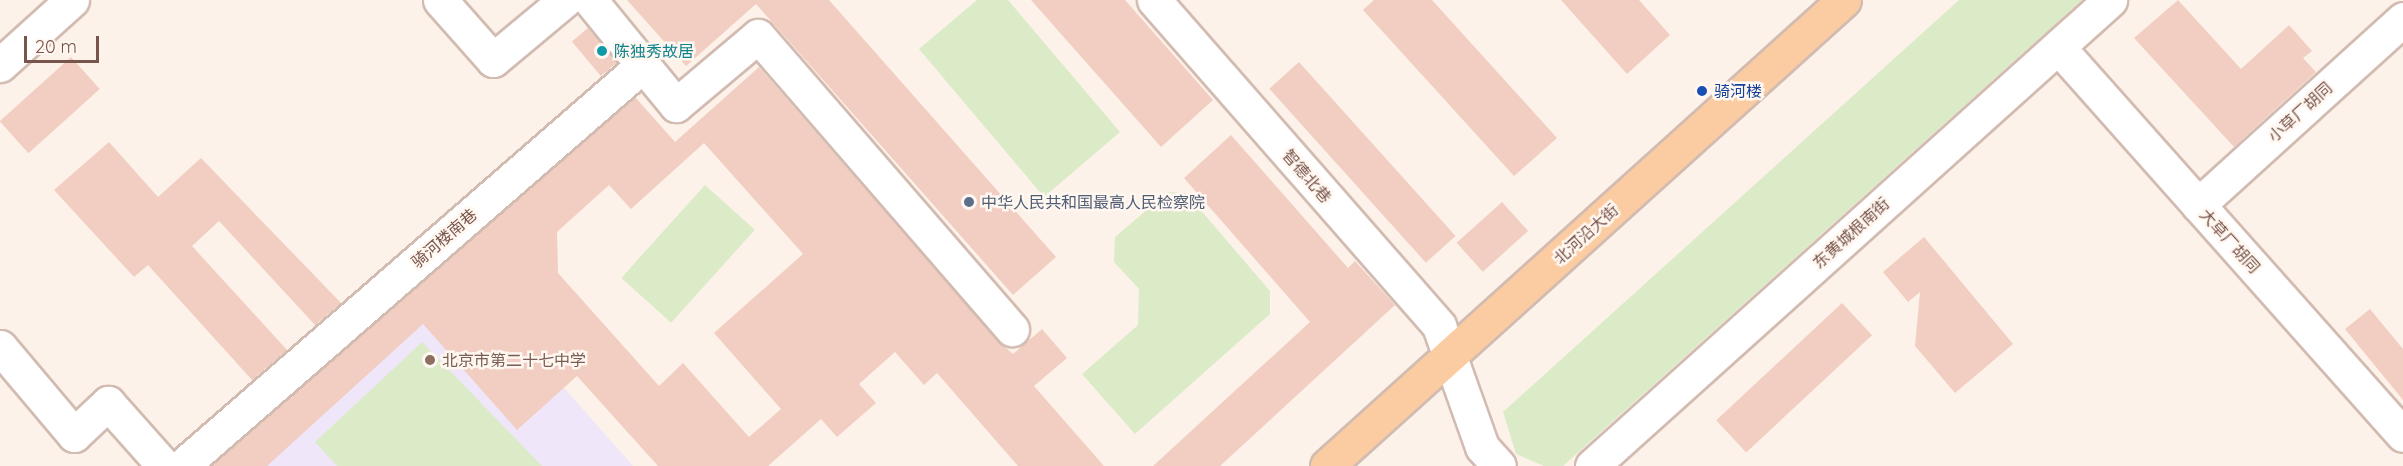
<!DOCTYPE html>
<html>
<head>
<meta charset="utf-8">
<style>
  body { margin:0 }
  #map { position:relative; width:2403px; height:466px; overflow:hidden; background:#fdf2e9; font-family:Quicksand,"Noto Sans SC",sans-serif }
  div>[style] { position:absolute }
  [style*='--x'] { left:calc(var(--x)*1px); top:calc(var(--y)*1px); width:calc(var(--w)*1px); rotate:calc(var(--a)*1deg) }
  .education>* { inset:0; background:#efe6f9 }
  .green>* { inset:0; background:#dbebc7; transform-origin:0 0 }
  .building>* { inset:0; background:#f2cdc1; transform-origin:0 0 }
  .roads { filter:drop-shadow(2px 0 #d2bbb1) drop-shadow(-2px 0 #d2bbb1) drop-shadow(0 2px #d2bbb1) drop-shadow(0 -2px #d2bbb1) }
  .minor>* { height:33px; margin:-16.5px; padding:0 16.5px; transform-origin:16.5px; border-radius:16.5px; background:#fff }
  .major>* { height:33px; margin:-16.5px; padding:0 16.5px; transform-origin:16.5px; border-radius:16.5px; background:#fbcca2 }
  .dots>* { width:16px; height:16px; translate:-50% -50%; box-sizing:border-box; border:3px solid #fff7f0; border-radius:50% }
  span { translate:-50% -50%; white-space:nowrap; text-align:center; line-height:1.15; -webkit-text-stroke:5px #fff7f0; paint-order:stroke }
  .culture-label { font-size:16px; color:#0d838f }
  .left { translate:0 -50%; text-align:left }
  .transit-label { font-size:16px; color:#164399 }
  .street-label { font-size:16px; color:#78554c }
  .service-label { font-size:16px; color:#4e5e75 }
  .education-label { font-size:16px; color:#785e54 }
  .scale { position:absolute; left:24px; top:36px; width:75px; height:27px; box-sizing:border-box; border:3px solid #78554c; border-top:0; padding-left:8px; font-size:18px; line-height:21px; white-space:nowrap; color:#78554c; -webkit-text-stroke:4px #fff7f0; paint-order:stroke }
</style>
</head>
<body>
<div id="map">
  <div class="education">
    <div style="clip-path:polygon(447px 255px,633px 466px,191px 466px)"></div>
  </div>
  <div class="green">
    <div style="clip-path:polygon(977px 0,1008px 0,1120px 132px,1044px 197px,919px 49px)"></div>
    <div style="clip-path:polygon(1959px 0,2082px 0,1563px 466px,1544px 466px,1516px 454px,1503px 412px)"></div>
    <div style="left:705px;top:185px;width:67px;height:125px;rotate:42deg"></div>
    <div style="clip-path:polygon(1168px 192px,1186px 193px,1270px 291px,1270px 314px,1135px 434px,1082px 374px,1138px 325px,1139px 289px,1114px 262px,1115px 237px)"></div>
    <div style="clip-path:polygon(422px 342px,542px 466px,337px 466px,315px 442px)"></div>
  </div>
  <div class="building">
    <div style="clip-path:polygon(627px 0,829px 0,1056px 257px,1013px 295px,756px 4px,686px 66px)"></div>
    <div style="clip-path:polygon(1031px 0,1125px 0,1213px 100px,1161px 147px)"></div>
    <div style="clip-path:polygon(1374px 0,1432px 0,1557px 138px,1514px 176px,1363px 10px)"></div>
    <div style="clip-path:polygon(1561px 0,1639px 0,1670px 35px,1627px 74px)"></div>
    <div style="clip-path:polygon(2178px 0,2241px 69px,2289px 25px,2312px 51px,2303px 58px,2316px 72px,2234px 147px,2134px 38px)"></div>
    <div style="left:588px;top:28px;width:45px;height:21px;rotate:50deg"></div>
    <div style="left:71px;top:57px;width:43px;height:96px;rotate:48deg"></div>
    <div style="left:1299px;top:62px;width:234px;height:40px;rotate:48deg"></div>
    <div style="clip-path:polygon(evenodd,759px 67px,998px 341px,1013px 354px,1042px 329px,1067px 358px,1034px 386px,1104px 466px,1018px 466px,937px 373px,924px 385px,895px 352px,859px 384px,876px 403px,837px 437px,821px 419px,768px 466px,658px 466px,577px 376px,517px 430px,423px 324px,267px 466px,211px 466px,635px 97px,675px 142px,759px 67px,704px 143px,803px 254px,714px 333px,781px 409px,749px 437px,683px 363px,659px 386px,558px 273px,557px 232px,609px 185px,631px 209px,704px 143px)"></div>
    <div style="clip-path:polygon(1231px 135px,1348px 268px,1355px 261px,1395px 305px,1220px 466px,1153px 466px,1310px 322px,1184px 178px)"></div>
    <div style="clip-path:polygon(109px 142px,158px 197px,201px 158px,341px 303px,315px 325px,219px 221px,192px 246px,287px 350px,252px 380px,148px 265px,134px 277px,54px 190px)"></div>
    <div style="left:1502px;top:202px;width:39px;height:61px;rotate:48deg"></div>
    <div style="clip-path:polygon(1924px 237px,2013px 344px,1955px 393px,1915px 346px,1920px 292px,1908px 302px,1883px 272px)"></div>
    <div style="left:1842px;top:303px;width:44px;height:172px;rotate:47deg"></div>
    <div style="clip-path:polygon(2370px 309px,2403px 349px,2403px 400px,2345px 329px)"></div>
  </div>
  <div class="roads">
    <div class="minor">
      <div style="--x:440;--y:0;--w:80;--a:48.5"></div>
      <div style="--x:493;--y:60;--w:94;--a:-39.8"></div>
      <div style="--x:1154;--y:0;--w:433;--a:48.8"></div>
      <div style="--x:1439;--y:326;--w:128;--a:70.4"></div>
      <div style="--x:1482;--y:447;--w:25;--a:48"></div>
      <div style="--x:2058;--y:47;--w:519;--a:48.36"></div>
      <div style="--x:0;--y:65;--w:97;--a:-42.1"></div>
      <div style="--x:643;--y:65;--w:52;--a:50.5"></div>
      <div style="--x:676;--y:105;--w:107;--a:-40.1"></div>
      <div style="--x:758;--y:36;--w:388;--a:49.1"></div>
      <div style="--x:2198;--y:205;--w:277;--a:-42.2"></div>
      <div style="--x:0;--y:347;--w:115;--a:49.9"></div>
      <div style="--x:74;--y:435;--w:47;--a:-43.3"></div>
      <div style="--x:108;--y:403;--w:84;--a:48.4"></div>
      <div style="--x:182;--y:466;--w:611;--a:-41.02"></div>
      <div style="--x:643;--y:65;--w:84;--a:-129.2"></div>
      <div style="--x:1592;--y:466;--w:697;--a:-41.97"></div>
    </div>
    <div class="major">
      <div style="--x:1327;--y:466;--w:696;--a:-42.03"></div>
    </div>
  </div>
  <div class="dots">
    <div style="left:602px;top:51px;background:#0f9aa8"></div>
    <div style="left:1702px;top:91px;background:#1a4fb4"></div>
    <div style="left:969px;top:202px;background:#5c6f8a"></div>
    <div style="left:430px;top:360px;background:#8d6e63"></div>
  </div>
  <div class="culture-label">
    <span class="left" style="left:614px;top:51px">陈独秀故居</span>
  </div>
  <div class="transit-label">
    <span class="left" style="left:1714px;top:91px">骑河楼</span>
  </div>
  <div class="street-label">
    <span style="left:2300px;top:112px;rotate:-42deg">小草厂胡同</span>
    <span style="left:1307px;top:176px;rotate:49deg">智德北巷</span>
    <span style="left:1851px;top:233px;rotate:-42deg">东黄城根南街</span>
    <span style="left:1586px;top:234px;rotate:-42deg">北河沿大街</span>
    <span style="left:444px;top:238px;rotate:-41deg">骑河楼南巷</span>
    <span style="left:2230px;top:241px;rotate:48deg">大草厂胡同</span>
  </div>
  <div class="service-label">
    <span class="left" style="left:981px;top:202px">中华人民共和国最高人民检察院</span>
  </div>
  <div class="education-label">
    <span class="left" style="left:442px;top:360px">北京市第二十七中学</span>
  </div>
  <div class="scale">20 m</div>
</div>
</body>
</html>
